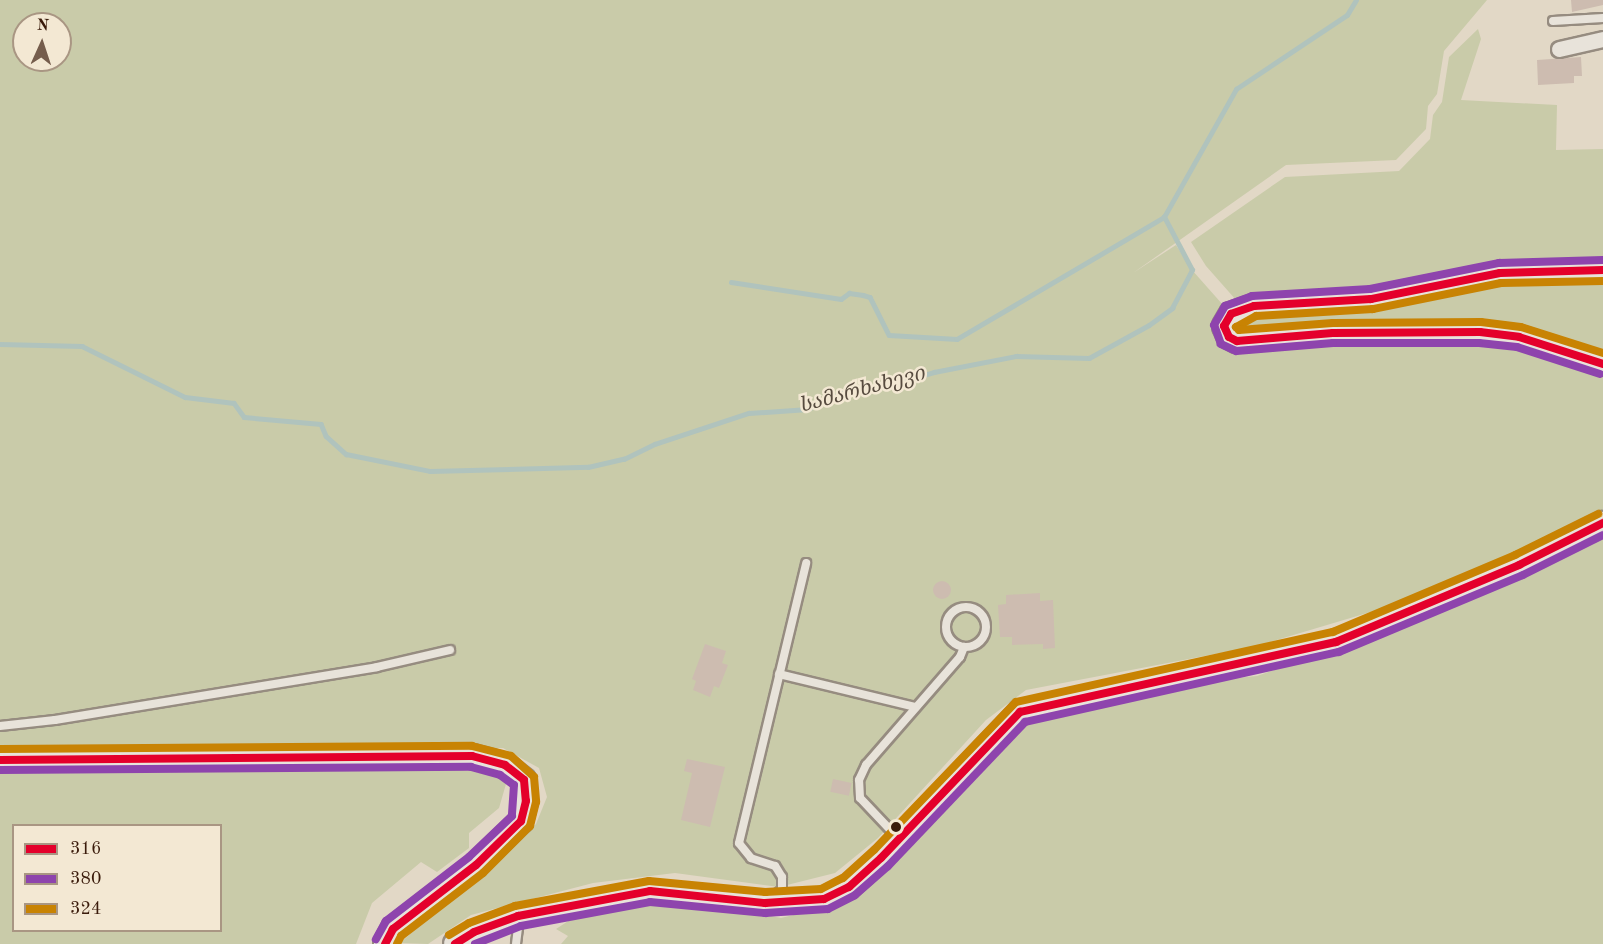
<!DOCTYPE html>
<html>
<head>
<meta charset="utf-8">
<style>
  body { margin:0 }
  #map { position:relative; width:1603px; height:944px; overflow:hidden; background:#e2d8c6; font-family:"Old Standard TT","Noto Serif Georgian",serif }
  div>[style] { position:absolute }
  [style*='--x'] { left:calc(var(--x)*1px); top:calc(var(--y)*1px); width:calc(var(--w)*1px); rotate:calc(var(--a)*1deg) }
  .green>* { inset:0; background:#c9cba9 }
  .stream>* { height:4.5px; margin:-2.25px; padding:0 2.25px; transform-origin:2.25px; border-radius:2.25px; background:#b0c3bd }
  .building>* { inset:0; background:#cdbcb0; transform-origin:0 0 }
  .round { border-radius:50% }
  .roads { filter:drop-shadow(2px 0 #968c80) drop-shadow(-2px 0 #968c80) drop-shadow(0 2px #968c80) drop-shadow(0 -2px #968c80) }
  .lane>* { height:8px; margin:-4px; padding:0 4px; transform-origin:4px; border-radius:4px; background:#e8e3da }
  .lane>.ring { margin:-4px; padding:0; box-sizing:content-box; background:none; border:8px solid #e8e3da; border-radius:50% }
  .street>* { height:15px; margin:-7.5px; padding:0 7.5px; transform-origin:7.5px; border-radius:7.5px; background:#e8e3da }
  .secondary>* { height:22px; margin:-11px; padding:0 11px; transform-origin:11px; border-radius:11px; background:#e8e3da }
  .bus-1>* { height:8px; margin:-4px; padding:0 4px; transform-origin:4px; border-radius:4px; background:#e4002b }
  .bus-2>* { height:8px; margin:-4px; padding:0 4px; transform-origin:4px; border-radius:4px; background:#8e44ad }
  .bus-3>* { height:8px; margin:-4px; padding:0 4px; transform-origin:4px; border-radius:4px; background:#c88303 }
  .dots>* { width:16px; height:16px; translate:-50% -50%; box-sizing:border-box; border:3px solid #f3e8d3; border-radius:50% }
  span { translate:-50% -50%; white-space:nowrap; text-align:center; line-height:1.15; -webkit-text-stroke:5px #f3e8d3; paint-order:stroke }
  .water-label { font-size:20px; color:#574b3f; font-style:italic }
  .legend { position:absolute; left:12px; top:824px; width:210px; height:108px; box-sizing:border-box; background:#f3e8d3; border:2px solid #a99683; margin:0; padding:8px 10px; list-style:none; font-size:18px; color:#3a1b0b }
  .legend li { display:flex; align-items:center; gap:12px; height:30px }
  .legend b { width:30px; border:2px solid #a99683 }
  .north { position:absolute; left:12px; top:12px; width:60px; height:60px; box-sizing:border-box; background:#f3e8d3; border:2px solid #a99683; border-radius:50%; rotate:3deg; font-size:16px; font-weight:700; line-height:24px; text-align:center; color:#3a1b0b }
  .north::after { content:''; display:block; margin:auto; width:21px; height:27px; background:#755d4c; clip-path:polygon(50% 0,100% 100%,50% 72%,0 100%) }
</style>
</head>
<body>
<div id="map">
  <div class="green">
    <div style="clip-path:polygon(evenodd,0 0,1487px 0,1444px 51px,1437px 94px,1428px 106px,1426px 129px,1396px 160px,1286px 165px,1133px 273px,1176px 245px,1192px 270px,1231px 314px,1603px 270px,1603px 944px,561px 944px,568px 936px,556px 929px,579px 914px,651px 902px,689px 900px,781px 918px,806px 912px,843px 896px,1020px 719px,1195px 682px,1257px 676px,1382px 632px,1507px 570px,1499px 560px,1384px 608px,1257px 646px,1026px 690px,986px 720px,878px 838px,835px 873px,779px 887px,675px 873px,593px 883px,471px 915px,428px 944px,400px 943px,536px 824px,547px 797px,539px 768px,503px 748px,0 749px,0 0,24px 24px,60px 24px,60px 60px,24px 60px,24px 24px)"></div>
    <div style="clip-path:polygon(1478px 29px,1481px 39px,1461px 100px,1557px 105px,1556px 150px,1603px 149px,1603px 266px,1244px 309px,1206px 266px,1191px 242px,1285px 177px,1399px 171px,1430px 139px,1433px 115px,1442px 102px,1449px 57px)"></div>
    <div style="clip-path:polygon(evenodd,393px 764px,495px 773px,506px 784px,499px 808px,469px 833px,469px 848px,437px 872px,421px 862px,372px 903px,356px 944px,0 944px,0 766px,393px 764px,14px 826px,220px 826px,220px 930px,14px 930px,14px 826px)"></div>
  </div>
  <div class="stream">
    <div style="--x:731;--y:282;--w:111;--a:8.8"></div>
    <div style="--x:841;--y:299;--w:10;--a:-37"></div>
    <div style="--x:849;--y:293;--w:14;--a:8"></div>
    <div style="--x:863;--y:295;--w:7;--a:16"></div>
    <div style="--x:870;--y:297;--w:42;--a:63.4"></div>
    <div style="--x:889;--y:335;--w:68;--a:3.4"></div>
    <div style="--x:957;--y:339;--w:240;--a:-30.5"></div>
    <div style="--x:0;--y:344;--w:82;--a:1.4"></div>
    <div style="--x:82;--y:346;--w:115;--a:26.3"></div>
    <div style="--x:185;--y:397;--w:49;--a:7"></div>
    <div style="--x:234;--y:403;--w:17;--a:54"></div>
    <div style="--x:244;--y:417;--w:77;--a:5.2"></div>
    <div style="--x:321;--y:424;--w:13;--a:67"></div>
    <div style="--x:326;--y:436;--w:27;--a:42"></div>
    <div style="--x:346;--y:454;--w:86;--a:11.4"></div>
    <div style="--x:430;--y:471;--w:158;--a:-1.5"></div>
    <div style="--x:588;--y:467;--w:37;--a:-13"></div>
    <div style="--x:624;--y:459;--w:34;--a:-26"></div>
    <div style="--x:655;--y:444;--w:99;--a:-18.3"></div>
    <div style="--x:749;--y:413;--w:59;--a:-3.9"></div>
    <div style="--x:808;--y:409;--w:40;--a:-25"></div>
    <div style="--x:844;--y:392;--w:23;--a:-2"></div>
    <div style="--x:867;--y:391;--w:70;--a:-15.8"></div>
    <div style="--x:934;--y:372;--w:84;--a:-11"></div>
    <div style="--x:1016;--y:356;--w:73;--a:1.6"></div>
    <div style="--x:1089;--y:358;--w:68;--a:-28.8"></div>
    <div style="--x:1149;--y:325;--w:29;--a:-36"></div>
    <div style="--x:1172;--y:308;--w:43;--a:-62.2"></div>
    <div style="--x:1192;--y:270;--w:60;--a:-117.8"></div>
    <div style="--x:1164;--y:217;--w:147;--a:-60.6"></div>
    <div style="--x:1236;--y:89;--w:133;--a:-33.7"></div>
    <div style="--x:1347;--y:15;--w:17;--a:-59"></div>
  </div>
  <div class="building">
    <div style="clip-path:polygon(1571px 0,1603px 0,1603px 5px,1572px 12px)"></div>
    <div style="clip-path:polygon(1581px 57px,1582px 76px,1574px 76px,1574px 83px,1538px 85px,1537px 60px)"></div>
    <div class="round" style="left:933px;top:581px;width:18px;height:18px"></div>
    <div style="clip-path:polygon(1040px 593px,1040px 601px,1053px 600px,1055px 648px,1043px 649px,1043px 644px,1012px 645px,1012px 637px,1000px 637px,998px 605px,1006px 604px,1006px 595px)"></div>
    <div style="clip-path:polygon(705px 644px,726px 651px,722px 663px,728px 665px,719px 688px,714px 686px,710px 697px,693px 690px,696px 681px,692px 679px)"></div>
    <div style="clip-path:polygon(687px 759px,725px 767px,710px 827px,681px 820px,692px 773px,684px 771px)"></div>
    <div style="left:833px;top:779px;width:19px;height:13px;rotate:12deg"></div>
  </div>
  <div class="roads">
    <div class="lane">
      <div style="--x:1553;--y:21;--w:50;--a:-3.4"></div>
      <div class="ring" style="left:946px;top:607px;width:32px;height:32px"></div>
      <div style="--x:779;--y:674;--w:140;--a:13.6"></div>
      <div style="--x:0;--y:726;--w:55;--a:-6.2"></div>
      <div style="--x:55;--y:720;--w:326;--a:-9.3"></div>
      <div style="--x:377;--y:667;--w:75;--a:-13.1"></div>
      <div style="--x:898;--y:838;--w:55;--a:-133.5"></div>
      <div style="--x:860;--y:798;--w:18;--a:-93"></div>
      <div style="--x:859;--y:780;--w:17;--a:-65"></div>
      <div style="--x:866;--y:765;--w:143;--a:-49"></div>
      <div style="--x:960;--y:657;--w:11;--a:-68"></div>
      <div style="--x:773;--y:897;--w:11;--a:-38"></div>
      <div style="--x:782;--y:890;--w:13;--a:-90"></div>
      <div style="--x:782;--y:877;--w:13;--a:-122"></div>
      <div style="--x:775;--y:866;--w:25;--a:-162"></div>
      <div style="--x:751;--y:858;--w:19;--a:-129"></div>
      <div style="--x:739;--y:843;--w:288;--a:-76.5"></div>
      <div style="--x:516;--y:944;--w:25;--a:-83"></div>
    </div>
    <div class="street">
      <div style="--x:1559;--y:49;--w:45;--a:-12.8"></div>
    </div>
    <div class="secondary">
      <div style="--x:1603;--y:270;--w:103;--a:178.3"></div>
      <div style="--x:1500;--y:273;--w:132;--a:168.6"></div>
      <div style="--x:1371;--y:299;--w:117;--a:176.6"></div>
      <div style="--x:1254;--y:306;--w:24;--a:161"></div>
      <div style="--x:1231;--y:314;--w:14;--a:120"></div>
      <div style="--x:1224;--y:326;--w:12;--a:66"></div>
      <div style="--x:1229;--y:337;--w:9;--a:27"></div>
      <div style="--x:1237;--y:341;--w:96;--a:-4.8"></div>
      <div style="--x:1333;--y:333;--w:147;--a:-0.4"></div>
      <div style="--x:1480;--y:332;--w:39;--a:7"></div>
      <div style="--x:1519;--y:337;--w:88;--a:17.8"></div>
      <div style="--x:0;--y:760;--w:472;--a:-0.5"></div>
      <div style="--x:472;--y:756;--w:34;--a:15"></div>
      <div style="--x:505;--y:765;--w:24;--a:38"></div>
      <div style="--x:524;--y:780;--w:21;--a:85"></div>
      <div style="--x:526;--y:801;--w:21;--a:104"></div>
      <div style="--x:521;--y:821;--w:63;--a:135.6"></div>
      <div style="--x:476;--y:865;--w:105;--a:142.4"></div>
      <div style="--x:393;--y:929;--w:17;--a:118"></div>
      <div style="--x:455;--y:944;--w:22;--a:-32"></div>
      <div style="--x:474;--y:932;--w:47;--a:-20"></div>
      <div style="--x:518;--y:916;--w:134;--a:-10.7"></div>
      <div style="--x:650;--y:891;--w:116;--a:6"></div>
      <div style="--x:765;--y:903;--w:59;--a:-3.9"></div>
      <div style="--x:824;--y:899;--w:28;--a:-26"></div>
      <div style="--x:849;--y:887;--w:43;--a:-42.2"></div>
      <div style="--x:881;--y:858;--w:202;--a:-46.4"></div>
      <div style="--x:1020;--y:712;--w:324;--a:-12.5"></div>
      <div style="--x:1336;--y:642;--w:199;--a:-22.8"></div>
      <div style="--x:1519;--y:565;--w:94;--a:-26.6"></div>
    </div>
  </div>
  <div class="bus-1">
    <div style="--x:1603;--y:270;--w:103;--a:178.3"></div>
    <div style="--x:1500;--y:273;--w:132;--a:168.6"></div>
    <div style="--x:1371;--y:299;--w:117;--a:176.6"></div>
    <div style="--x:1254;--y:306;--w:24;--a:161"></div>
    <div style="--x:1231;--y:314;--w:14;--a:120"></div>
    <div style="--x:1224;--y:326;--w:12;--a:66"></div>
    <div style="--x:1229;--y:337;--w:9;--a:27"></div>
    <div style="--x:1237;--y:341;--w:96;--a:-4.8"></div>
    <div style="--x:1333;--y:333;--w:147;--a:-0.4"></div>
    <div style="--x:1480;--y:332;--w:39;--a:7"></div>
    <div style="--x:1519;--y:337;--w:88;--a:17.8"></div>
    <div style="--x:0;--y:760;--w:472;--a:-0.5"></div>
    <div style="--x:472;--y:756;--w:34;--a:15"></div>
    <div style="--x:505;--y:765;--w:24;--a:38"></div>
    <div style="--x:524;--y:780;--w:21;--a:85"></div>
    <div style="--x:526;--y:801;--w:21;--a:104"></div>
    <div style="--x:521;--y:821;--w:63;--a:135.6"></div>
    <div style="--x:476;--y:865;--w:105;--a:142.4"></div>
    <div style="--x:393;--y:929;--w:17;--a:118"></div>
    <div style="--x:455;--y:944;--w:22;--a:-32"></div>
    <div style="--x:474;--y:932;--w:47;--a:-20"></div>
    <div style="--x:518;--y:916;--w:134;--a:-10.7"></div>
    <div style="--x:650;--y:891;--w:116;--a:6"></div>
    <div style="--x:765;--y:903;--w:59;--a:-3.9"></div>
    <div style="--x:824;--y:899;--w:28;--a:-26"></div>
    <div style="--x:849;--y:887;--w:43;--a:-42.2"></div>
    <div style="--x:881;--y:858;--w:202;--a:-46.4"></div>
    <div style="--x:1020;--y:712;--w:324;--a:-12.5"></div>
    <div style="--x:1336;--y:642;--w:199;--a:-22.8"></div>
    <div style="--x:1519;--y:565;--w:94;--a:-26.6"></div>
  </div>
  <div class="bus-2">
    <div style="--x:1600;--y:374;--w:87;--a:-162"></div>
    <div style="--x:1517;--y:347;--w:38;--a:-174"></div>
    <div style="--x:1479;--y:343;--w:146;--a:180"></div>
    <div style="--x:1333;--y:343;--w:97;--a:175.3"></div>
    <div style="--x:1236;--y:351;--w:17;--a:-155"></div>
    <div style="--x:1221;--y:344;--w:20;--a:-110"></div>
    <div style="--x:1214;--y:325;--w:22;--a:-60"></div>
    <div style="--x:1225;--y:306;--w:29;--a:-20"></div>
    <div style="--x:1252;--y:296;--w:118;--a:-3.4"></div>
    <div style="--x:1370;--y:289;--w:132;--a:-11.4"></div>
    <div style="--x:1499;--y:263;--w:104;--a:-1.7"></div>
    <div style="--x:0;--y:770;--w:471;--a:-0.4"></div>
    <div style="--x:471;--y:767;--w:30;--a:15"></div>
    <div style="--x:500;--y:775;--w:17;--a:36"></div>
    <div style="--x:514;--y:785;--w:31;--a:94"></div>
    <div style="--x:512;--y:816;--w:59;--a:136.4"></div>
    <div style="--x:469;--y:857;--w:105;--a:142.4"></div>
    <div style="--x:386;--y:921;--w:21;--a:119"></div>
    <div style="--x:475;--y:944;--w:49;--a:-21.4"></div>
    <div style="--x:521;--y:926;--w:131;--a:-10.5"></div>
    <div style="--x:650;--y:902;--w:116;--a:5.5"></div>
    <div style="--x:765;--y:913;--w:63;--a:-3.6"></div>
    <div style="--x:828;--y:909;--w:30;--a:-27"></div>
    <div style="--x:855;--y:895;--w:44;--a:-41.3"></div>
    <div style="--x:888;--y:866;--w:199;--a:-46.4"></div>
    <div style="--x:1025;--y:722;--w:322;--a:-12.6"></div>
    <div style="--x:1339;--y:652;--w:199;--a:-22.7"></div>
    <div style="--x:1523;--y:575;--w:89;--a:-26.6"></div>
  </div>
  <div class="bus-3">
    <div style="--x:1603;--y:281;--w:102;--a:178.9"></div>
    <div style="--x:1501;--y:283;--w:131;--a:168.5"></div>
    <div style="--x:1373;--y:309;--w:117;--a:176.6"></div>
    <div style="--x:1256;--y:316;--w:23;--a:151"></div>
    <div style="--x:1236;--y:327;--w:4;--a:45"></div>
    <div style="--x:1239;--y:330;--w:94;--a:-4.3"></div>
    <div style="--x:1333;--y:323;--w:148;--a:-0.4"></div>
    <div style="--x:1481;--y:322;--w:40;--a:7.1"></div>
    <div style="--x:1521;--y:327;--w:86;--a:17.6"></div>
    <div style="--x:0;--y:749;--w:472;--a:-0.4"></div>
    <div style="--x:472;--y:746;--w:40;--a:14.4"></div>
    <div style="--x:511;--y:756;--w:31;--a:42"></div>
    <div style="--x:534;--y:777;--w:25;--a:85"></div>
    <div style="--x:536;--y:802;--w:25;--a:104"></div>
    <div style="--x:530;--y:826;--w:66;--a:135"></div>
    <div style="--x:483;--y:873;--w:103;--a:142.5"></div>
    <div style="--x:401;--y:936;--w:9;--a:117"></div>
    <div style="--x:449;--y:935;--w:23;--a:-31"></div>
    <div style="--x:469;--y:923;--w:49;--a:-20.3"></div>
    <div style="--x:515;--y:906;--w:136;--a:-10.6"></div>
    <div style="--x:649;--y:881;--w:117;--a:5.4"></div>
    <div style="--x:765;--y:892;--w:56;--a:-3.1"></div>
    <div style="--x:821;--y:889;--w:25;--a:-27"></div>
    <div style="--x:843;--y:878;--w:42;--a:-42.1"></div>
    <div style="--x:874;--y:850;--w:205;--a:-46.2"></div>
    <div style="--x:1016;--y:702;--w:325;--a:-12.5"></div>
    <div style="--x:1333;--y:632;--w:198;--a:-22.9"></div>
    <div style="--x:1515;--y:555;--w:93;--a:-26.3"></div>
  </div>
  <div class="dots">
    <div style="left:896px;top:827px;background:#3a1b0b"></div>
  </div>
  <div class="water-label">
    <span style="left:862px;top:391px;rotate:-15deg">სამარხახევი</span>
  </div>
  <ul class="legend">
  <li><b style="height:8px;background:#e4002b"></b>316</li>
  <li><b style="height:8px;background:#8e44ad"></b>380</li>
  <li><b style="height:8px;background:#c88303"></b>324</li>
  </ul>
  <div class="north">N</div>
</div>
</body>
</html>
